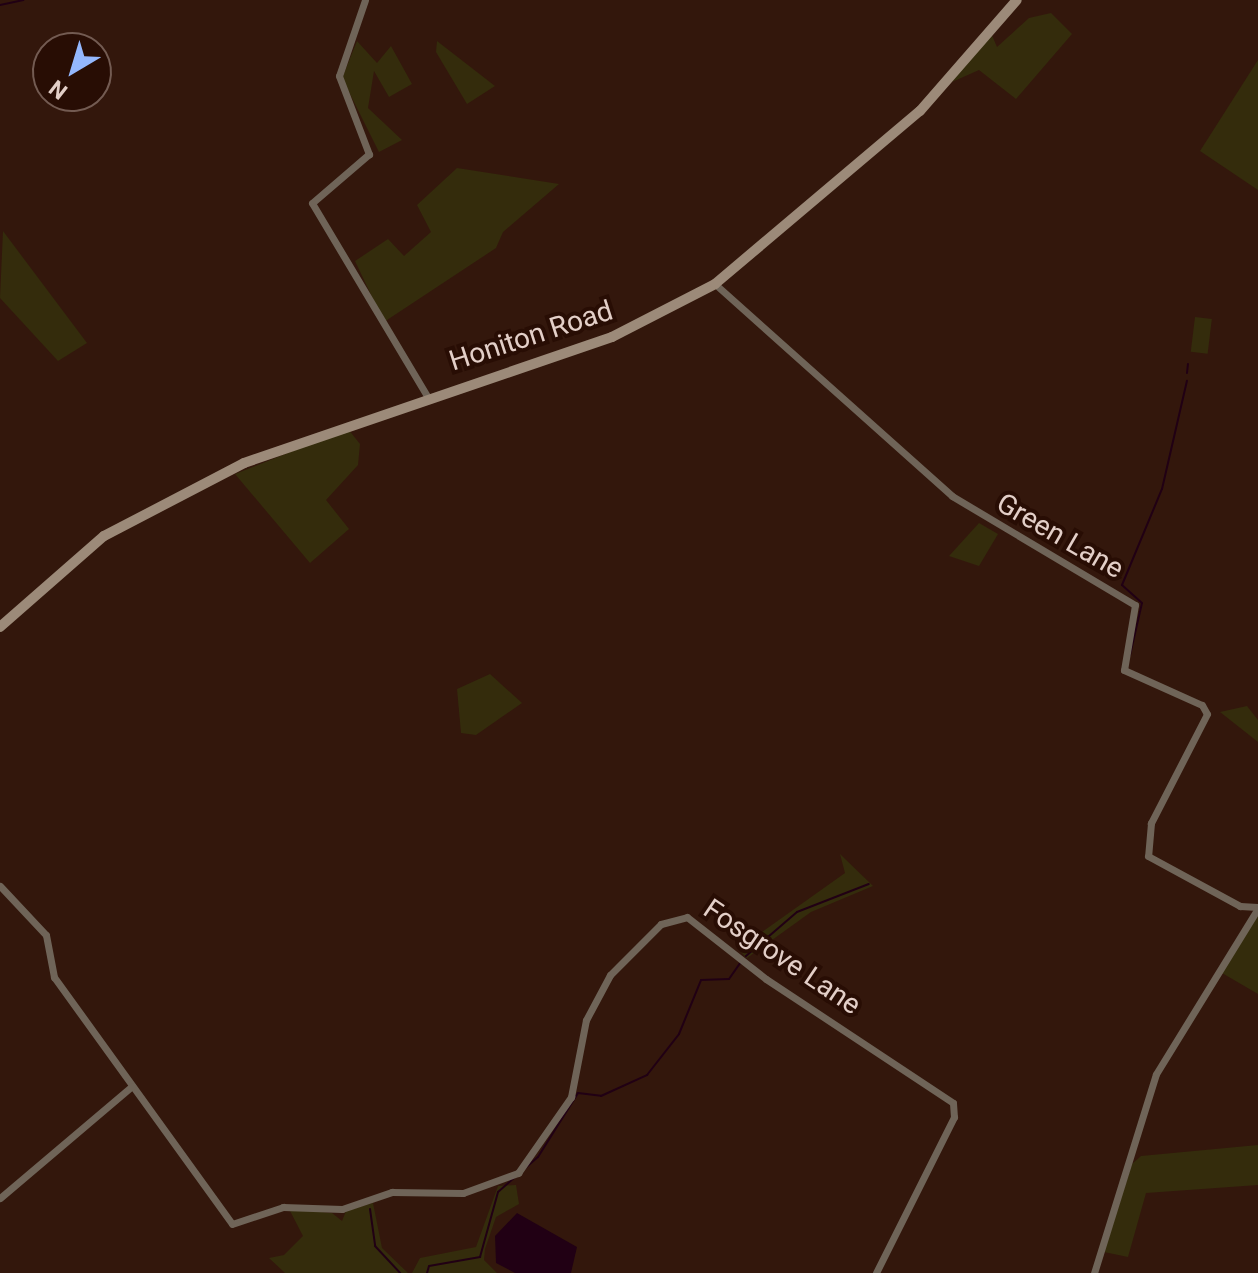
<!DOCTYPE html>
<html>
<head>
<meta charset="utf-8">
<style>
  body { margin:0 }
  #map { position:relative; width:1258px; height:1273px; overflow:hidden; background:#33170c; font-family:Roboto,sans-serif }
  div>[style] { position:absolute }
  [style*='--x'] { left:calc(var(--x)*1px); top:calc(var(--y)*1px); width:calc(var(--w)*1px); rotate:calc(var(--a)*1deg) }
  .green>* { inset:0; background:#342c0c; transform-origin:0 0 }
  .water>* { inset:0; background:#210014 }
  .stream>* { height:2px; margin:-1px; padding:0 1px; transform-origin:1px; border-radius:1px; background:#210014 }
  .minor>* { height:7px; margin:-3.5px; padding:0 3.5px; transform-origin:3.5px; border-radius:3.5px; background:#6f6458 }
  .secondary>* { height:10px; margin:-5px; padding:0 5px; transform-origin:5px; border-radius:5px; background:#9c8a79 }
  span { translate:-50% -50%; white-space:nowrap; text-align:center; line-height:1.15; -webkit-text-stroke:8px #280d04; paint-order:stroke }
  .street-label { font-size:28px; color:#e3cfc8 }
  .north { position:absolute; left:32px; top:32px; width:80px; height:80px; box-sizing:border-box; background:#280d04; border:2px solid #735b52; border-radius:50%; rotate:218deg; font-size:22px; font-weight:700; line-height:32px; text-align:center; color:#e3cfc8 }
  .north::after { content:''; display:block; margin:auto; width:28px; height:36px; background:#94b7fd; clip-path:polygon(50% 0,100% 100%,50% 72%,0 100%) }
</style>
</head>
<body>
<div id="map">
  <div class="green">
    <div style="clip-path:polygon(1051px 13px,1072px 34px,1016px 99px,979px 70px,952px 82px,991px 33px,997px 47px,1029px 18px)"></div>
    <div style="clip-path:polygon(357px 41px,377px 63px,391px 46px,412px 84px,389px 97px,374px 71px,368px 108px,402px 140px,379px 152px,342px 78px)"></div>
    <div style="clip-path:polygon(437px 41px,495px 86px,467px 104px,436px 52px)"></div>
    <div style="clip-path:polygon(1258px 60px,1258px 190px,1200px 151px)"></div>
    <div style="clip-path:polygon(457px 168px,559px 184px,503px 232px,496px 248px,384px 322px,355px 261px,388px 239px,404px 256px,431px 232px,417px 205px)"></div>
    <div style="clip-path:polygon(3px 231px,87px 343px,58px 361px,0 298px)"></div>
    <div style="left:1195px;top:317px;width:17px;height:35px;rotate:7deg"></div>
    <div style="clip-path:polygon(348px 429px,360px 444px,358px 465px,326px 500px,349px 529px,310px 563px,235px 474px)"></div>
    <div style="clip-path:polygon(979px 523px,998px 534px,979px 566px,949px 556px)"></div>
    <div style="clip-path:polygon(490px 674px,522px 703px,476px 735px,461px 733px,457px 689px)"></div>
    <div style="clip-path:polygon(1247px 706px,1258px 720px,1258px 742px,1220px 712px)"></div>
    <div style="clip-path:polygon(840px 854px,873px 886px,811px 912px,747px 958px,738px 949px,845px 873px)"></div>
    <div style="clip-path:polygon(1258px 903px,1258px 994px,1222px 973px)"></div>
    <div style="clip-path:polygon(1258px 1145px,1258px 1185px,1146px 1193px,1128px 1257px,1104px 1252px,1132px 1164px,1141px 1156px)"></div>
    <div style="clip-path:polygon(516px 1185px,519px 1204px,496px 1217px,485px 1249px,484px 1260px,497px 1273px,412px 1273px,420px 1258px,476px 1247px,498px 1186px)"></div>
    <div style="clip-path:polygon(373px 1203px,382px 1248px,408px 1273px,285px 1273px,269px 1258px,284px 1255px,303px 1236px,289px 1209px,332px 1213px,342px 1221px,346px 1211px)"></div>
  </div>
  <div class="water">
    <div style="clip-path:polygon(517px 1213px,577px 1247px,571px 1273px,515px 1273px,496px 1263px,495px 1236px)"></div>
  </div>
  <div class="stream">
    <div style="--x:0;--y:5;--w:24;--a:-12"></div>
    <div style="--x:1187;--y:373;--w:9;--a:-84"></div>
    <div style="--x:1130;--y:655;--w:53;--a:-77"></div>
    <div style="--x:1142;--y:603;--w:27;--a:-138"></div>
    <div style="--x:1122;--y:585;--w:104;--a:-67.4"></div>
    <div style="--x:1162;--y:489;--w:111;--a:-77"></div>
    <div style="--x:746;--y:956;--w:67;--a:-40.8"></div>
    <div style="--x:797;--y:912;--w:77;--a:-21.3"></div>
    <div style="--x:370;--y:1209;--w:37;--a:82"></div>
    <div style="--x:375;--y:1246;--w:37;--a:47"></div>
    <div style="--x:427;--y:1273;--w:7;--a:-74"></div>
    <div style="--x:429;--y:1266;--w:52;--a:-10"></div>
    <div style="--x:480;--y:1257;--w:67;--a:-74.5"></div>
    <div style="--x:498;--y:1192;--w:53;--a:-41.2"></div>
    <div style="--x:538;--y:1157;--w:75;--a:-58"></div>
    <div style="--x:578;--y:1093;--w:23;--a:7"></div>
    <div style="--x:601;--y:1096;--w:51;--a:-24.5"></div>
    <div style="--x:647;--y:1075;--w:52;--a:-52"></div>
    <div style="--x:679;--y:1034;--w:58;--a:-67.8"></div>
    <div style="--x:701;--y:980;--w:28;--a:-2"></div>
    <div style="--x:729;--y:979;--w:19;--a:-55"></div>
  </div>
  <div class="minor">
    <div style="--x:365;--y:0;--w:80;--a:108.9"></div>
    <div style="--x:339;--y:76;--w:84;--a:69"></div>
    <div style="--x:369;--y:154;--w:75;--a:139.3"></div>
    <div style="--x:312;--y:203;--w:225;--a:59.2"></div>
    <div style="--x:715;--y:284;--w:318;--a:41.8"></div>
    <div style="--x:952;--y:496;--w:213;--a:30.8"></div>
    <div style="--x:1135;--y:605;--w:66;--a:99.6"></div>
    <div style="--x:1124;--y:670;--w:85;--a:24.2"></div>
    <div style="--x:1202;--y:705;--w:10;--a:61"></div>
    <div style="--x:1207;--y:714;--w:123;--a:117.2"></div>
    <div style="--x:1151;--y:823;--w:33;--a:95"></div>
    <div style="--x:1148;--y:856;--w:105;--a:28.5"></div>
    <div style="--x:1240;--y:906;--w:18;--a:3"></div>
    <div style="--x:0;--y:886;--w:67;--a:46.8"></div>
    <div style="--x:46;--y:935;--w:43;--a:79.2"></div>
    <div style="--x:54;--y:977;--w:304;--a:54.2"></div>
    <div style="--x:232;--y:1224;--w:54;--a:-18.4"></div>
    <div style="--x:283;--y:1207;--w:59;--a:1.9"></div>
    <div style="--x:342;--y:1209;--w:53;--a:-18.8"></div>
    <div style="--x:392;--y:1192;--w:71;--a:0.8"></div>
    <div style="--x:463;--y:1193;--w:59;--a:-20"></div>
    <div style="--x:518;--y:1173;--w:93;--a:-55.1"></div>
    <div style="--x:571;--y:1097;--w:78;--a:-79"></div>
    <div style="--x:586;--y:1020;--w:51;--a:-61.9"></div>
    <div style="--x:610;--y:975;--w:72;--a:-45"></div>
    <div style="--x:661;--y:924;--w:27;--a:-15"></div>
    <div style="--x:687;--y:917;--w:100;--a:38.1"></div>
    <div style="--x:766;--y:979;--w:224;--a:33.5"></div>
    <div style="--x:953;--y:1103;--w:14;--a:86"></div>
    <div style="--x:954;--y:1117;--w:174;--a:116.6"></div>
    <div style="--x:0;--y:1198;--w:173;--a:-40.3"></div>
    <div style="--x:1094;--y:1273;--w:208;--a:-72.7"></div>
    <div style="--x:1156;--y:1074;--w:193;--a:-58.4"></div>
  </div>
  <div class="secondary">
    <div style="--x:0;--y:627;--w:138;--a:-41.2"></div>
    <div style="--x:104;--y:536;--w:158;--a:-27.5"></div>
    <div style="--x:244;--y:463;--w:389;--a:-18.9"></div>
    <div style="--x:612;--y:337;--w:116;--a:-27.2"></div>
    <div style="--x:715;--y:284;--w:268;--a:-40.2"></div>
    <div style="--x:920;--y:111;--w:147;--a:-48.9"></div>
  </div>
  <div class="street-label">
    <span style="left:531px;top:336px;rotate:-18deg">Honiton Road</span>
    <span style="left:1060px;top:536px;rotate:30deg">Green Lane</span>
    <span style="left:782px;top:957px;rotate:34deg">Fosgrove Lane</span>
  </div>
  <div class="north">N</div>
</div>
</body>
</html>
